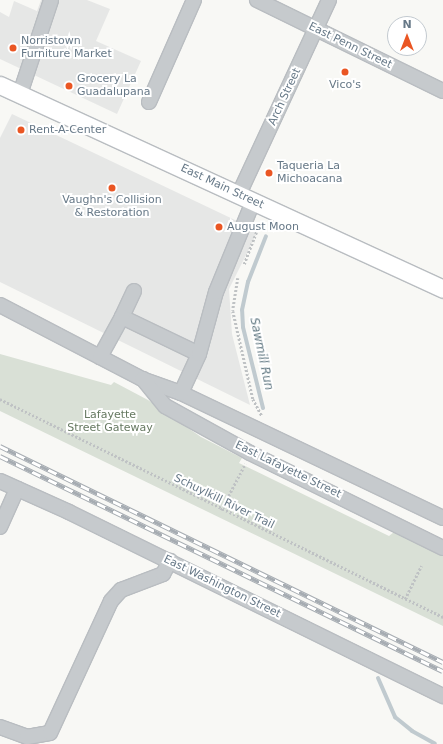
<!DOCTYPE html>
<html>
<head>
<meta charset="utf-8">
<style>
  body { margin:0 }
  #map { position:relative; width:443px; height:744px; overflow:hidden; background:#f8f8f5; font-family:"DejaVu Sans",sans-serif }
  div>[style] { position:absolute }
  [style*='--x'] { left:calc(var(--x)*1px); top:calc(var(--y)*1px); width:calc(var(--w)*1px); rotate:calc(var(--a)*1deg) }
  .built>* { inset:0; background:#e6e7e6 }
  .green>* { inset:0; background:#d9e0d6 }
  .stream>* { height:4px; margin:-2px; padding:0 2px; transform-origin:2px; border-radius:2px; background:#c0cacf }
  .path>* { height:2.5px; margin-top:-1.25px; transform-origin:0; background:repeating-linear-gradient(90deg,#bfc2c4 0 2px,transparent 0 4px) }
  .roads { filter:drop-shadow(1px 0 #b9bdc1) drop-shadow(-1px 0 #b9bdc1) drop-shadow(0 1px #b9bdc1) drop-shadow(0 -1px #b9bdc1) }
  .minor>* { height:14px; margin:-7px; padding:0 7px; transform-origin:7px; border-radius:7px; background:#c6cacd }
  .major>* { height:17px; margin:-8.5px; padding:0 8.5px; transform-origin:8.5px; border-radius:8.5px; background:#fff }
  .rail>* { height:4.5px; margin-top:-2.25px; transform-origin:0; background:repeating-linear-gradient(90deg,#fff 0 9px,#a6acb2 0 18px); box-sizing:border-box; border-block:1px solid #a6acb2 }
  .dots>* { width:11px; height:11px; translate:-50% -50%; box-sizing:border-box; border:2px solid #fff; border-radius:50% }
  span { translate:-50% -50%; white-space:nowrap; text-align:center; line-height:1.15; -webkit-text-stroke:4px #fff; paint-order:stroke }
  .poi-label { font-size:11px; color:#667887 }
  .left { translate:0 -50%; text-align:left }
  .street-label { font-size:11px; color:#667887 }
  .park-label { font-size:11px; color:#667961 }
  .water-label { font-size:12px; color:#627983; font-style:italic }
  .north { position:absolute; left:387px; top:16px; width:40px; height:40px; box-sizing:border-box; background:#fff; border:1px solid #c2c9cf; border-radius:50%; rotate:0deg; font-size:11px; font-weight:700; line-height:16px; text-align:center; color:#667887 }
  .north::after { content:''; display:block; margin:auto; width:14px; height:18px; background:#ea5623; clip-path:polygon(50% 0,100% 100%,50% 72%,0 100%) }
</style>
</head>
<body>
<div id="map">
  <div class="built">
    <div style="clip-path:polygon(41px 0,87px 0,110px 9px,96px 41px,141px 61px,117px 114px,0 59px,0 12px,9px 17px,14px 1px,37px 11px)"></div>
    <div style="clip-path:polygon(12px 114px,258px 231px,229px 289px,232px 334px,250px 405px,0 282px,0 138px)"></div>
  </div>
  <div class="green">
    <div style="clip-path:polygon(0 354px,111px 385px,114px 382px,148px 400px,201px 437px,242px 458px,239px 463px,389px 536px,394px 532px,443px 555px,443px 626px,0 411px)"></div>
  </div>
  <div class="stream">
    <div style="--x:263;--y:408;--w:83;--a:-103.9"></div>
    <div style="--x:243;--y:327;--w:17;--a:-93"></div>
    <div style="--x:242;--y:310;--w:29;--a:-78"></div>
    <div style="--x:248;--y:282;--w:49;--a:-68.6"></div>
    <div style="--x:378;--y:678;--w:43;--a:66.4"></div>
    <div style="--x:395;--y:717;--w:22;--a:39"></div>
    <div style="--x:412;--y:731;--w:26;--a:29"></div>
  </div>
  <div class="path">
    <div style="--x:244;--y:264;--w:36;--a:-69"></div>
    <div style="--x:238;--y:278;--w:33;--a:99"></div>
    <div style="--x:233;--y:311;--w:90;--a:77.2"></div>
    <div style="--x:253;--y:399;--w:19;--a:62"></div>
    <div style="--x:0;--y:399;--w:494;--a:26.2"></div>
    <div style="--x:221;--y:510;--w:52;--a:-62.4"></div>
    <div style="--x:405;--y:599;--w:37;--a:-64"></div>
  </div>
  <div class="roads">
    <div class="minor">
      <div style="--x:257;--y:0;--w:207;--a:26.1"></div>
      <div style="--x:20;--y:94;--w:99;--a:-71.7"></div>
      <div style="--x:149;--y:102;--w:111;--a:-66.2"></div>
      <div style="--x:239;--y:194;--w:214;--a:-65.1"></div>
      <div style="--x:134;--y:291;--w:29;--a:115"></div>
      <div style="--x:122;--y:317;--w:85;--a:25.7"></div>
      <div style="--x:0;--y:305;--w:160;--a:27.5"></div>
      <div style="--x:142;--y:379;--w:41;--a:19.7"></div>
      <div style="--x:181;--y:393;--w:290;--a:25.5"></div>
      <div style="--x:100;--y:357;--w:46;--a:-61.2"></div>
      <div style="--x:143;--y:379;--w:35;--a:51"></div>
      <div style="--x:165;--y:406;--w:97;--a:28.9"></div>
      <div style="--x:250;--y:453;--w:215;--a:26.2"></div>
      <div style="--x:181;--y:393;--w:43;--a:-65.2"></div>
      <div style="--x:199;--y:354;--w:64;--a:-74.7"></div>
      <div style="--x:216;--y:292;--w:97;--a:-67.7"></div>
      <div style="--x:0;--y:481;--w:76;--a:24.2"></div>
      <div style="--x:69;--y:512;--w:417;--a:26.2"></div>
      <div style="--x:0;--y:527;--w:42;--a:-65.9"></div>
      <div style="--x:0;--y:727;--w:29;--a:20"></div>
      <div style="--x:27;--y:737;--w:23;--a:-10"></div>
      <div style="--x:50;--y:733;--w:145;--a:-65.2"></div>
      <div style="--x:111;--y:601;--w:15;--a:-48"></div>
      <div style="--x:121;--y:590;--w:45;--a:-20.9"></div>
      <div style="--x:163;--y:574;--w:15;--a:-62"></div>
    </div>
    <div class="major">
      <div style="--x:0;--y:85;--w:488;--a:24.7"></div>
    </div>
  </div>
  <div class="rail">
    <div style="--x:0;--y:446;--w:493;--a:26"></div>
    <div style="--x:0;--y:456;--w:492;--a:25.9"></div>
  </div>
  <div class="dots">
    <div style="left:13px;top:48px;background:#ea5623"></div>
    <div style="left:345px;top:72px;background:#ea5623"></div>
    <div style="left:69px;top:86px;background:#ea5623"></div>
    <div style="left:21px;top:130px;background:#ea5623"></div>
    <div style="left:269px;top:173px;background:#ea5623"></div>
    <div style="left:112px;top:188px;background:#ea5623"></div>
    <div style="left:219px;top:227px;background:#ea5623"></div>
  </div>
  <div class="poi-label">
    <span class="left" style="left:21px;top:48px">Norristown<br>Furniture Market</span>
    <span class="left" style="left:77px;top:86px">Grocery La<br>Guadalupana</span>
    <span style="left:345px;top:85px">Vico's</span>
    <span class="left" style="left:29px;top:130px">Rent-A-Center</span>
    <span class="left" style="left:277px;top:173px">Taqueria La<br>Michoacana</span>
    <span style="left:112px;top:207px">Vaughn's Collision<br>&amp; Restoration</span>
    <span class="left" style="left:227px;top:227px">August Moon</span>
  </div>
  <div class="street-label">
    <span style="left:350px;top:46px;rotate:26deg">East Penn Street</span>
    <span style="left:285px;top:97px;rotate:-65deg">Arch Street</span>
    <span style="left:222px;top:187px;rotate:25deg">East Main Street</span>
    <span style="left:288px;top:470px;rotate:26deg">East Lafayette Street</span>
    <span style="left:224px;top:502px;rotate:26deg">Schuylkill River Trail</span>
    <span style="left:222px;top:587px;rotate:26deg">East Washington Street</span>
  </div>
  <div class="park-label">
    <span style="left:110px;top:422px">Lafayette<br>Street Gateway</span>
  </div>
  <div class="water-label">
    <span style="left:261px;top:354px;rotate:78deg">Sawmill Run</span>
  </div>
  <div class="north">N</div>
</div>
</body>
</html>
